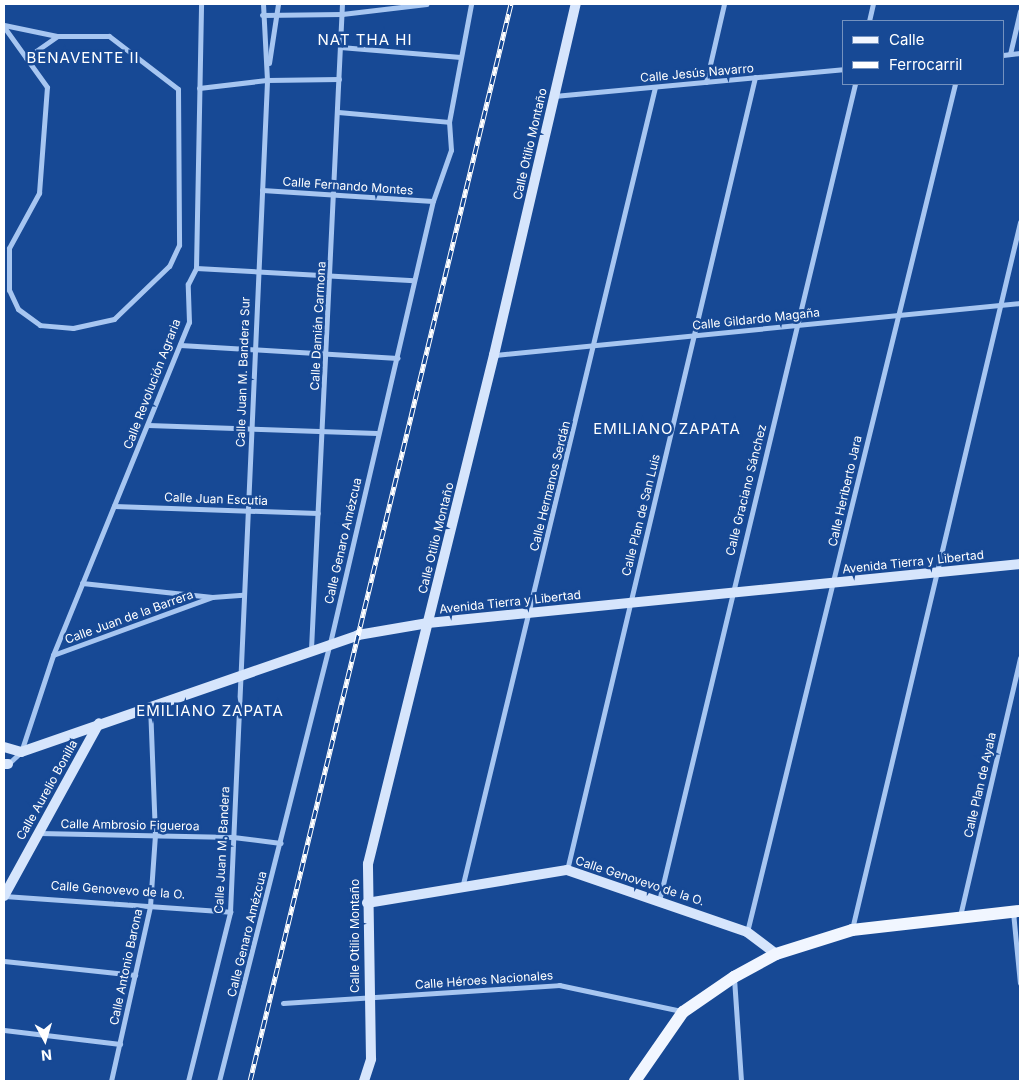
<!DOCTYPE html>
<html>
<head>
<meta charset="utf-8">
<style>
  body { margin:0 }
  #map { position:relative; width:1024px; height:1085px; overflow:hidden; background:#174995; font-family:Inter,sans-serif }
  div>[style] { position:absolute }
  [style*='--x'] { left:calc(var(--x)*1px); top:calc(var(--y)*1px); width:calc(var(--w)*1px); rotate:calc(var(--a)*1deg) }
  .street>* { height:5px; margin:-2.5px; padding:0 2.5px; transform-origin:2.5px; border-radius:2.5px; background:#a7c6f1 }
  .secondary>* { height:10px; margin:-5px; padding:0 5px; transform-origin:5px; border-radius:5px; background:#d6e5fc }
  .primary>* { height:12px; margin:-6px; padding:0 6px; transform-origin:6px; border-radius:6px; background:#f1f6ff }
  .rail>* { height:5px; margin-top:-2.5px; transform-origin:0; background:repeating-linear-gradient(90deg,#174995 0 9px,#fff 0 18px); box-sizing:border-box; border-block:1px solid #fff }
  span { translate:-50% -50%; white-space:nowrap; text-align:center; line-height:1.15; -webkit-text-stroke:5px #174995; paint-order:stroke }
  .street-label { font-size:12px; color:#fff }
  .quarter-label { font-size:15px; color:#fff; letter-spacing:1px }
  .frame { position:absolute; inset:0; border:5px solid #fff; pointer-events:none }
  .legend { position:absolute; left:842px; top:20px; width:162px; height:65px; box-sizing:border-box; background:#174995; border:1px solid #7492bf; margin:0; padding:6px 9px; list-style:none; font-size:15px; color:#fff }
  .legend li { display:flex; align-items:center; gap:10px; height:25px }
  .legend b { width:25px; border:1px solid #7492bf }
  .north { position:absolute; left:20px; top:1015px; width:50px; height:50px; -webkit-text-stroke:4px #174995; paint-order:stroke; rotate:174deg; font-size:14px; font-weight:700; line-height:20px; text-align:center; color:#fff }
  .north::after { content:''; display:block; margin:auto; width:18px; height:22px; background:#fff; clip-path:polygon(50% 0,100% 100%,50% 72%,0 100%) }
</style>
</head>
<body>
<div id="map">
  <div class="street">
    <div style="--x:262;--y:15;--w:80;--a:-0.7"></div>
    <div style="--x:342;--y:14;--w:85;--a:-6.8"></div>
    <div style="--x:869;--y:21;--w:17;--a:-77"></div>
    <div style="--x:4;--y:25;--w:54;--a:11.7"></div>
    <div style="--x:57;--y:36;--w:52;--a:0"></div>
    <div style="--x:109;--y:36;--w:87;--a:37.5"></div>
    <div style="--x:178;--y:89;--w:156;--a:89.6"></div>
    <div style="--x:179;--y:245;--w:23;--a:115"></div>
    <div style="--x:169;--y:266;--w:76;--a:136.1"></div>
    <div style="--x:114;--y:319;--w:42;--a:167.6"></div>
    <div style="--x:73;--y:328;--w:33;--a:-175"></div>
    <div style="--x:40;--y:325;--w:27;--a:-144"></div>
    <div style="--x:18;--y:309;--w:21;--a:-115"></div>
    <div style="--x:9;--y:290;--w:42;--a:-90"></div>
    <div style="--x:9;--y:248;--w:63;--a:-61.4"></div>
    <div style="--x:39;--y:193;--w:106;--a:-85.7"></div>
    <div style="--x:47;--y:87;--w:74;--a:-125.6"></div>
    <div style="--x:340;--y:47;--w:121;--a:4.7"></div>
    <div style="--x:1010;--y:54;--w:44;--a:-76.9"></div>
    <div style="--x:1003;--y:55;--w:17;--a:-7"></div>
    <div style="--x:26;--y:58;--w:38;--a:-35"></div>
    <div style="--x:269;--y:63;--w:60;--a:-81.3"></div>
    <div style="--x:706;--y:82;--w:80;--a:-77"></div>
    <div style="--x:199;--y:88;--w:68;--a:-6.7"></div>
    <div style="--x:267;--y:80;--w:72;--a:-0.8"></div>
    <div style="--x:554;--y:96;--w:290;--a:-5.3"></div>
    <div style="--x:338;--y:112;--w:111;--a:5.1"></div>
    <div style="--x:262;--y:190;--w:171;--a:3.7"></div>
    <div style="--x:196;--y:268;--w:218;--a:3.2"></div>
    <div style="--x:180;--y:345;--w:218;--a:3.4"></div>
    <div style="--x:495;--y:355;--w:528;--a:-5.66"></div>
    <div style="--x:148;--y:425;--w:229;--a:2"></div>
    <div style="--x:114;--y:506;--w:204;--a:2"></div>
    <div style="--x:82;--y:583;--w:131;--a:6.1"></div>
    <div style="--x:212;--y:597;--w:31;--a:-4"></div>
    <div style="--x:311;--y:649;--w:646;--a:-87.25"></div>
    <div style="--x:53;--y:655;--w:169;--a:-20"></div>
    <div style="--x:8;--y:764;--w:18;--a:-43"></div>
    <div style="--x:21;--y:752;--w:102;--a:-71.7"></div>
    <div style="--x:53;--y:655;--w:360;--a:-67.8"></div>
    <div style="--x:189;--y:322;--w:38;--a:-92"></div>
    <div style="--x:188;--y:284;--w:18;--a:-63"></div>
    <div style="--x:196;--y:268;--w:264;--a:-88.9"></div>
    <div style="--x:39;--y:833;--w:194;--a:1.2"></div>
    <div style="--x:233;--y:837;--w:48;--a:7.1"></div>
    <div style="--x:567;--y:870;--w:815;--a:-76.66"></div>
    <div style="--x:462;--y:888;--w:824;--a:-76.45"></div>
    <div style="--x:4;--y:896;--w:227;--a:4"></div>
    <div style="--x:659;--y:901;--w:840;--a:-76.51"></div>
    <div style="--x:1013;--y:912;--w:71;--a:84.4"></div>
    <div style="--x:960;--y:916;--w:265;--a:-76.9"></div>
    <div style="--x:852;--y:929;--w:727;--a:-76.63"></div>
    <div style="--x:747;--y:932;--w:873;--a:-76.22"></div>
    <div style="--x:4;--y:961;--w:132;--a:6.1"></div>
    <div style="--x:734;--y:978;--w:103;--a:86.1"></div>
    <div style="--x:283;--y:1003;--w:277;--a:-3.7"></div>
    <div style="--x:559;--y:985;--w:125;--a:12"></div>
    <div style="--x:4;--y:1030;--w:117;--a:6.9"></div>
    <div style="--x:111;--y:1081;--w:179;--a:-77.4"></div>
    <div style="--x:150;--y:906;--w:71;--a:-86"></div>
    <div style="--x:155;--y:835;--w:129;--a:-92.2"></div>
    <div style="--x:188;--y:1081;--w:174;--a:-76"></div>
    <div style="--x:230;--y:912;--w:833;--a:-87.45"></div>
    <div style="--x:267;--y:80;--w:76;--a:-93"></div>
    <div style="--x:219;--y:1081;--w:452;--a:-75.8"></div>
    <div style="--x:330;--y:643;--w:454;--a:-76.9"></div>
    <div style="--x:433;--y:201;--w:54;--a:-70.6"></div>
    <div style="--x:451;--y:150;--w:28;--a:-94"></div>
    <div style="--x:449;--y:122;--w:120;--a:-79.4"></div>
  </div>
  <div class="secondary">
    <div style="--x:4;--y:747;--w:18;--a:16"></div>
    <div style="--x:21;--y:752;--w:357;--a:-19.1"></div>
    <div style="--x:358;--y:635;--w:71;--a:-9.7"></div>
    <div style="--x:428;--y:623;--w:595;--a:-5.69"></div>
    <div style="--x:4;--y:764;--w:4;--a:0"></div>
    <div style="--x:4;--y:896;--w:197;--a:-61.2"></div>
    <div style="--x:367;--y:903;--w:203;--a:-9.4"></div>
    <div style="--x:567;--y:870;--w:190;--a:19"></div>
    <div style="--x:747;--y:932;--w:36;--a:37"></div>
    <div style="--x:364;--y:1081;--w:23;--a:-72"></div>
    <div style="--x:371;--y:1059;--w:195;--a:-90.9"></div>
    <div style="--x:368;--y:864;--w:524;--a:-76.1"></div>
    <div style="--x:494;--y:355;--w:360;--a:-76.9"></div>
  </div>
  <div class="primary">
    <div style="--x:635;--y:1081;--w:84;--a:-55.2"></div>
    <div style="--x:683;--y:1012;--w:62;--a:-34.5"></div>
    <div style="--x:734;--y:977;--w:48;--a:-28.7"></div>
    <div style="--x:776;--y:954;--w:80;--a:-17.5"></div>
    <div style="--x:852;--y:930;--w:169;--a:-6.5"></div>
  </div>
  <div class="rail">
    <div style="--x:250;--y:1081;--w:1108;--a:-76.38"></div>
  </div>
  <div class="street-label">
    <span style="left:697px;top:73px;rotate:-5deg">Calle Jesús Navarro</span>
    <span style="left:530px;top:144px;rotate:-77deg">Calle Otilio Montaño</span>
    <span style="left:348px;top:186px;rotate:4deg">Calle Fernando Montes</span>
    <span style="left:756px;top:319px;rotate:-6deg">Calle Gildardo Magaña</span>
    <span style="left:318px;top:326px;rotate:-87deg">Calle Damián Carmona</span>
    <span style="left:243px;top:372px;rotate:-88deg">Calle Juan M. Bandera Sur</span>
    <span style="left:152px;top:384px;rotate:-69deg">Calle Revolución Agraria</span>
    <span style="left:550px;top:486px;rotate:-76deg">Calle Hermanos Serdán</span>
    <span style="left:746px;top:490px;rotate:-76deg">Calle Graciano Sánchez</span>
    <span style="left:845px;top:491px;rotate:-77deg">Calle Heriberto Jara</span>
    <span style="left:216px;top:499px;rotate:2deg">Calle Juan Escutia</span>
    <span style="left:641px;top:515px;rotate:-76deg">Calle Plan de San Luis</span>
    <span style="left:436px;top:538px;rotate:-76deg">Calle Otilio Montaño</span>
    <span style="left:343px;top:541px;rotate:-77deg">Calle Genaro Amézcua</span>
    <span style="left:913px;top:562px;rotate:-6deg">Avenida Tierra y Libertad</span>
    <span style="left:510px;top:602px;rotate:-6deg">Avenida Tierra y Libertad</span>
    <span style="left:129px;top:617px;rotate:-20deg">Calle Juan de la Barrera</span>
    <span style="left:980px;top:785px;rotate:-77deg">Calle Plan de Ayala</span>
    <span style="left:47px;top:790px;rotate:-61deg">Calle Aurelio Bonilla</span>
    <span style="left:130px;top:825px;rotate:1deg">Calle Ambrosio Figueroa</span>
    <span style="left:222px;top:850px;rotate:-87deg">Calle Juan M. Bandera</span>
    <span style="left:640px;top:881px;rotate:18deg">Calle Genovevo de la O.</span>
    <span style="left:118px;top:890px;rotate:4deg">Calle Genovevo de la O.</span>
    <span style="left:247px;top:934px;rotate:-76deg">Calle Genaro Amézcua</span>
    <span style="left:355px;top:936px;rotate:-90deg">Calle Otilio Montaño</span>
    <span style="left:126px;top:967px;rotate:-78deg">Calle Antonio Barona</span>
    <span style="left:484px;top:980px;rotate:-4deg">Calle Héroes Nacionales</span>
  </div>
  <div class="quarter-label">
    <span style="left:365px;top:40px">NAT THA HI</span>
    <span style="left:83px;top:58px">BENAVENTE II</span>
    <span style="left:667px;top:429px">EMILIANO ZAPATA</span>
    <span style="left:210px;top:711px">EMILIANO ZAPATA</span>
  </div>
  <div class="frame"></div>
  <ul class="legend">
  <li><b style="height:6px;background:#f1f6ff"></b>Calle</li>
  <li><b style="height:6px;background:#fff"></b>Ferrocarril</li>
  </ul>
  <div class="north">N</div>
</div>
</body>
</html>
